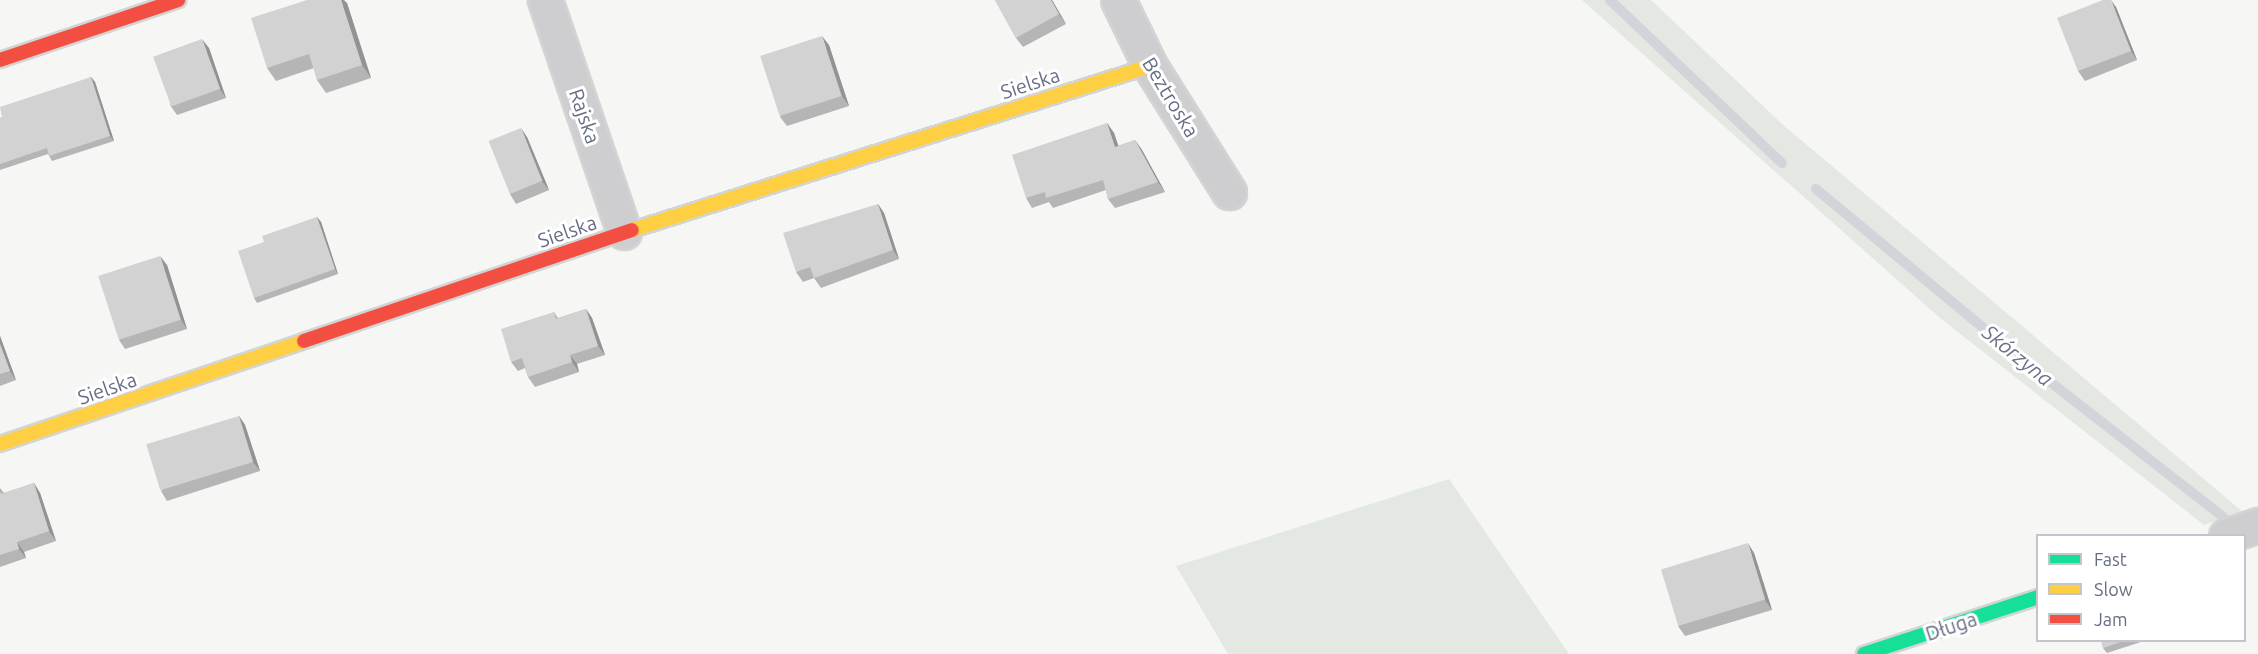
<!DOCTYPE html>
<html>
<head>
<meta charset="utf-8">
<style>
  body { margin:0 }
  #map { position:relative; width:2258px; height:654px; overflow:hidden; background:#f6f6f5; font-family:Ubuntu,sans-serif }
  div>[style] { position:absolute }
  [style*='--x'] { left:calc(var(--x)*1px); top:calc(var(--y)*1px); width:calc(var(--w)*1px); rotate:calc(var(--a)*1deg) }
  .green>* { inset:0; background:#e4e8e3 }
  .stream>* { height:10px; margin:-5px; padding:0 5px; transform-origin:5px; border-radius:5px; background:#d2d4da }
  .roads { filter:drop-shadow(2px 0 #d3d4d4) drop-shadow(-2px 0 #d3d4d4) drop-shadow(0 2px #d3d4d4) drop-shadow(0 -2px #d3d4d4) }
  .street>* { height:33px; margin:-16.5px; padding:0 16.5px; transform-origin:16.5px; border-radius:16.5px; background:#ceced0 }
  .fast>* { height:14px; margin:-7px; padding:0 7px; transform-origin:7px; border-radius:7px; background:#16e098 }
  .slow>* { height:14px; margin:-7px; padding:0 7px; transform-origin:7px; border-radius:7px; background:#ffcf43 }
  .jam>* { height:14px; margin:-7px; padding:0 7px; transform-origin:7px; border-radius:7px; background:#f24e42 }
  .wall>* { inset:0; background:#b5b5b5 }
  .shaded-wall>* { inset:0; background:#939394 }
  .building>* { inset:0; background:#d2d2d3; transform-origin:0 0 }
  span { translate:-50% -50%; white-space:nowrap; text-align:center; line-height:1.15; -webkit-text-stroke:6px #fff; paint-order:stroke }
  .street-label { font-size:20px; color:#676d84 }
  .water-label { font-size:21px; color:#687487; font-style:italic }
  .legend { position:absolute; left:2036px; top:534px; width:210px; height:108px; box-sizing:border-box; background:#fff; border:2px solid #c2c5ce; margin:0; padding:8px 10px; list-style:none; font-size:18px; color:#676d84 }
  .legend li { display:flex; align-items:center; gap:12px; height:30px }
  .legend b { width:30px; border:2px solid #c2c5ce }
</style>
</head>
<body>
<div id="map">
  <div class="green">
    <div style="clip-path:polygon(1582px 0,1651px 0,1782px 124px,2243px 512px,2204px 525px,1940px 318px)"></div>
    <div style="clip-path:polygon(1449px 479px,1569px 654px,1228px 654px,1176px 566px)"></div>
  </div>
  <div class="stream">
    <div style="--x:1610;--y:0;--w:237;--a:43.5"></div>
    <div style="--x:1816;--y:189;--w:266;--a:39.7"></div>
    <div style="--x:2021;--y:359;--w:256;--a:38"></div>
  </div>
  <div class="roads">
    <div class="street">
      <div style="--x:545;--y:0;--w:245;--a:71.2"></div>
      <div style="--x:1118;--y:0;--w:73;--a:64.1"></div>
      <div style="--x:1150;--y:66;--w:149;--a:57.9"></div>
      <div style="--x:2226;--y:536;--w:34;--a:-19"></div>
    </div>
    <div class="fast">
      <div style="--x:1864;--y:654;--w:183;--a:-18.1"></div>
    </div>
    <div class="slow">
      <div style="--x:632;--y:230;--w:543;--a:-17.57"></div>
      <div style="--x:0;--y:444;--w:321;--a:-18.7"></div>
    </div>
    <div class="jam">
      <div style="--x:0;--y:60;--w:188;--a:-18.6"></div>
      <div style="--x:304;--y:341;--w:346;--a:-18.7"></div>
    </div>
  </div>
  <div class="wall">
    <div style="clip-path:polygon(995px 0,1052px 0,1066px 24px,1023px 47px,1016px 38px)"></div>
    <div style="clip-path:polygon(347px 3px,371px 78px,326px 93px,317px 80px,314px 68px,276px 81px,267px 68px)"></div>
    <div style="clip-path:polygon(2116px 7px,2137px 60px,2085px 81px,2078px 71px)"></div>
    <div style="clip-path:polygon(829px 45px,849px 106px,787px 126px,780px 117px)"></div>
    <div style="clip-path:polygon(209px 48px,226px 98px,177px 115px,170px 105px)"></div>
    <div style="clip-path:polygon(91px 77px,95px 82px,114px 141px,52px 161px,48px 154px,0 170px,0 118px)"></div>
    <div style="clip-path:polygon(1107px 123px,1114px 133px,1118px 146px,1135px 140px,1142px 150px,1165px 192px,1115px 208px,1108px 199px,1106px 190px,1053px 208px,1049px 202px,1032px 208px,1026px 198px)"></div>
    <div style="clip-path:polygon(527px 137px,549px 190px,516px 204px,510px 194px)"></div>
    <div style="clip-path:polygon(878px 204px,884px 213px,899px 259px,821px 288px,814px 278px,803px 282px,796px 272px)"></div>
    <div style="clip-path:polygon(317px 217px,321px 222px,338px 274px,257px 303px,254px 298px,264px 242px)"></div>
    <div style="clip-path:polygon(167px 265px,187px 329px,125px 349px,119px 340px)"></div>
    <div style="clip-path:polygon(586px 309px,592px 318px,605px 355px,577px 364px,579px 372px,535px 387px,528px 377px,525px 368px,518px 371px,511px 362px,554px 312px,558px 318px)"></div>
    <div style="clip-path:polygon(0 336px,16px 380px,0 386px)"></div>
    <div style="clip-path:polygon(239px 416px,245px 425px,260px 471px,167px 501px,161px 491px)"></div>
    <div style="clip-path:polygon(34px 483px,40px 493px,56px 541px,24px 552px,26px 558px,0 567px,0 488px,4px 493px)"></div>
    <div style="clip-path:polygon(1754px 553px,1772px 610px,1685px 636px,1678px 626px)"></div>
    <div style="clip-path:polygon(2101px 640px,2147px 640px,2107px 653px,2103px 648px)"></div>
  </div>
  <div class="shaded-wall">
    <div style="clip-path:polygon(341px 0,344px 0,347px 3px,371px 78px,362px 65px)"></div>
    <div style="clip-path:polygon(1051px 0,1052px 0,1066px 24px,1059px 14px)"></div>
    <div style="clip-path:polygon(2111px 0,2116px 7px,2137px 60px,2131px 51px)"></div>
    <div style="clip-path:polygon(822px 36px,829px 45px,849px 106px,842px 96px)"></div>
    <div style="clip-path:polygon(202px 39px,209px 48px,226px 98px,220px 89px)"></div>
    <div style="clip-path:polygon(91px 77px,95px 82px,114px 141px,110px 136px)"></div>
    <div style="clip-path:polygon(1107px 123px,1114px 133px,1122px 156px,1115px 147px)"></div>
    <div style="clip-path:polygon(521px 128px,527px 137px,549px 190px,542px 181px)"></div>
    <div style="clip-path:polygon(1135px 140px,1142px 150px,1165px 192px,1158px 182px)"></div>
    <div style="clip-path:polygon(878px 204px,884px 213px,899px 259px,893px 250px)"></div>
    <div style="clip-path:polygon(317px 217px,321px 222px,338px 274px,335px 269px)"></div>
    <div style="clip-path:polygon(160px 256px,167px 265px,187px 329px,181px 320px)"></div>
    <div style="clip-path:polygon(586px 309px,592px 318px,605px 355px,598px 346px)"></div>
    <div style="clip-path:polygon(0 336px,16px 380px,10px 371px,0 344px)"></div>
    <div style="clip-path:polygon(570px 355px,577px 364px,579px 372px,572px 362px)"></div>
    <div style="clip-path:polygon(239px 416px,245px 425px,260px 471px,253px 462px)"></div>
    <div style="clip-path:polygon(34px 483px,40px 493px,56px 541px,49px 531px)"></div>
    <div style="clip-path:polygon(17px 542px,24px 552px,26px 558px,19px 549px)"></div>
    <div style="clip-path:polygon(1748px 543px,1754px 553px,1772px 610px,1765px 600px)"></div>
  </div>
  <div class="building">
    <div style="clip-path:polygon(307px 0,341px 0,362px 65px,317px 80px,309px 54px,267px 68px,251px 18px)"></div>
    <div style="clip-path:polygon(995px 0,1051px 0,1059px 14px,1016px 38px)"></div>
    <div style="clip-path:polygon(2103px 0,2111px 0,2131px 51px,2078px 71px,2057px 18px)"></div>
    <div style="left:822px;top:36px;width:63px;height:65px;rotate:72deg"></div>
    <div style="left:202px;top:39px;width:53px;height:52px;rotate:70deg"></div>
    <div style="clip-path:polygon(91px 77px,110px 136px,49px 156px,47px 148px,0 164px,0 118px,2px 117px,0 107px)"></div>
    <div style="clip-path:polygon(1107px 123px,1115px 147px,1135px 140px,1158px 182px,1108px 199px,1103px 180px,1046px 198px,1045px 192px,1026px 198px,1012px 155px)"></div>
    <div style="left:521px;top:128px;width:57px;height:35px;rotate:68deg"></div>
    <div style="clip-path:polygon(878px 204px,893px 250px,814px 278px,810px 267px,796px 272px,783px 233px)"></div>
    <div style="clip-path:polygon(317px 217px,335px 269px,254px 298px,238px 251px,264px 242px,262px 236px)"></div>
    <div style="left:160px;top:256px;width:67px;height:65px;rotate:72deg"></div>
    <div style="clip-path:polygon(586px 309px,598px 346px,570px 355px,572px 362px,528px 377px,522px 358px,511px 362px,501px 329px,554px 312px,556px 319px)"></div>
    <div style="clip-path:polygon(0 344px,10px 371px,0 374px)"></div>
    <div style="left:239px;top:416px;width:48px;height:97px;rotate:73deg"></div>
    <div style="clip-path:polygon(34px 483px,49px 531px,17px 542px,19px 549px,0 555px,0 491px,1px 494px)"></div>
    <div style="left:1748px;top:543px;width:59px;height:91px;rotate:73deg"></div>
    <div style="clip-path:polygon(2101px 640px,2127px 640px,2103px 648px)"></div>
  </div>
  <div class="street-label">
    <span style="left:1030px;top:83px;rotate:-18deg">Sielska</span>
    <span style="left:1171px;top:97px;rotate:59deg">Beztroska</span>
    <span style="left:585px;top:116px;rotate:71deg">Rajska</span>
    <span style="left:567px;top:231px;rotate:-19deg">Sielska</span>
    <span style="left:107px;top:388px;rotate:-19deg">Sielska</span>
    <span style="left:1951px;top:626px;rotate:-18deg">Długa</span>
  </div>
  <div class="water-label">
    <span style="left:2018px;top:355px;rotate:39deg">Skórzyna</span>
  </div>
  <ul class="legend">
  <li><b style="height:8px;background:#16e098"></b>Fast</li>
  <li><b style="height:8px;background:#ffcf43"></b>Slow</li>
  <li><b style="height:8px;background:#f24e42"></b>Jam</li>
  </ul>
</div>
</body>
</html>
